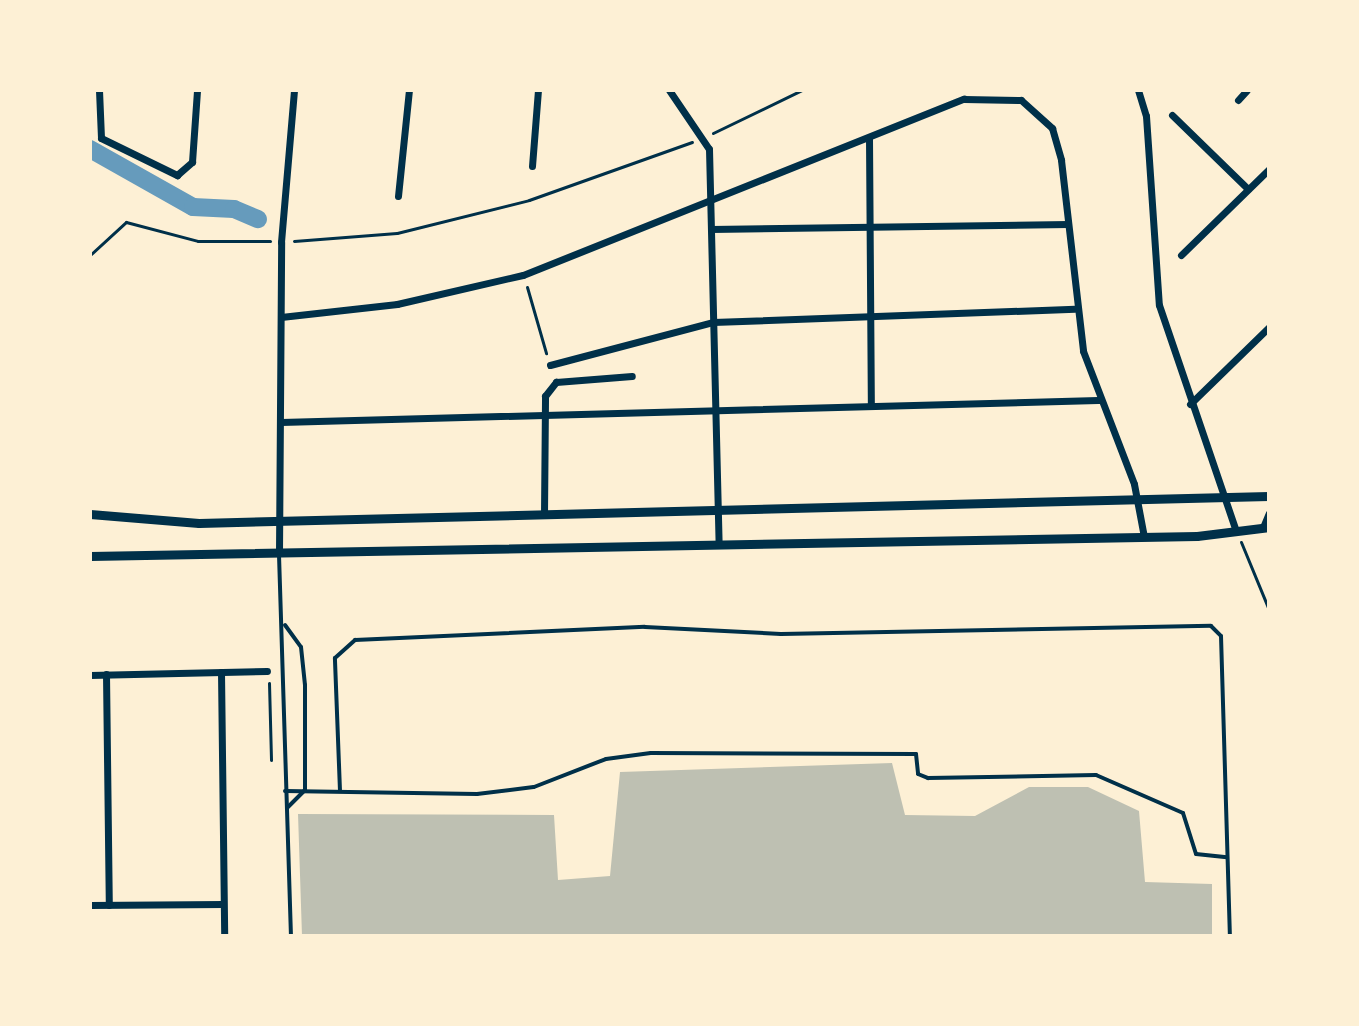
<!DOCTYPE html>
<html>
<head>
<meta charset="utf-8">
<style>
  body { margin:0 }
  #map { position:relative; width:1359px; height:1026px; overflow:hidden; background:#fdf0d5; font-family:Arial,sans-serif }
  div>[style] { position:absolute }
  [style*='--x'] { left:calc(var(--x)*1px); top:calc(var(--y)*1px); width:calc(var(--w)*1px); rotate:calc(var(--a)*1deg) }
  .canal>* { height:18px; margin:-9px; padding:0 9px; transform-origin:9px; border-radius:9px; background:#669bbc }
  .building>* { inset:0; background:#bec0b2 }
  .path>* { height:3px; margin:-1.5px; padding:0 1.5px; transform-origin:1.5px; border-radius:1.5px; background:#003049 }
  .service>* { height:4px; margin:-2px; padding:0 2px; transform-origin:2px; border-radius:2px; background:#003049 }
  .minor>* { height:7px; margin:-3.5px; padding:0 3.5px; transform-origin:3.5px; border-radius:3.5px; background:#003049 }
  .tertiary>* { height:9px; margin:-4.5px; padding:0 4.5px; transform-origin:4.5px; border-radius:4.5px; background:#003049 }
  span { translate:-50% -50%; white-space:nowrap; text-align:center; line-height:1.15; -webkit-text-stroke:6px #fdf0d5; paint-order:stroke }
  .frame { position:absolute; inset:0; border:92px solid #fdf0d5; pointer-events:none }
</style>
</head>
<body>
<div id="map">
  <div class="canal">
    <div style="--x:90;--y:149;--w:118;--a:29.4"></div>
    <div style="--x:193;--y:207;--w:41;--a:2.8"></div>
    <div style="--x:234;--y:209;--w:26;--a:23"></div>
  </div>
  <div class="building">
    <div style="clip-path:polygon(892px 763px,905px 815px,975px 816px,1029px 787px,1088px 787px,1139px 811px,1145px 882px,1212px 884px,1212px 936px,302px 936px,298px 814px,554px 815px,558px 880px,610px 876px,620px 772px)"></div>
  </div>
  <div class="path">
    <div style="--x:713;--y:133;--w:99;--a:-25.8"></div>
    <div style="--x:294;--y:241;--w:103;--a:-4.4"></div>
    <div style="--x:397;--y:233;--w:136;--a:-14"></div>
    <div style="--x:529;--y:200;--w:173;--a:-19.6"></div>
    <div style="--x:90;--y:255;--w:49;--a:-42.5"></div>
    <div style="--x:126;--y:222;--w:74;--a:14.8"></div>
    <div style="--x:198;--y:241;--w:72;--a:0"></div>
    <div style="--x:527;--y:287;--w:69;--a:73.9"></div>
    <div style="--x:1241;--y:542;--w:74;--a:67.6"></div>
    <div style="--x:269;--y:683;--w:77;--a:88.5"></div>
  </div>
  <div class="service">
    <div style="--x:279;--y:555;--w:381;--a:88.2"></div>
    <div style="--x:285;--y:625;--w:27;--a:54"></div>
    <div style="--x:301;--y:647;--w:38;--a:84"></div>
    <div style="--x:305;--y:685;--w:105;--a:90"></div>
    <div style="--x:305;--y:790;--w:24;--a:135"></div>
    <div style="--x:285;--y:791;--w:192;--a:0.9"></div>
    <div style="--x:477;--y:794;--w:57;--a:-7"></div>
    <div style="--x:534;--y:787;--w:77;--a:-21.3"></div>
    <div style="--x:606;--y:759;--w:45;--a:-7.6"></div>
    <div style="--x:651;--y:753;--w:265;--a:0.2"></div>
    <div style="--x:916;--y:754;--w:20;--a:84"></div>
    <div style="--x:918;--y:774;--w:11;--a:22"></div>
    <div style="--x:928;--y:778;--w:168;--a:-1"></div>
    <div style="--x:1096;--y:775;--w:95;--a:23.6"></div>
    <div style="--x:1183;--y:813;--w:43;--a:72.4"></div>
    <div style="--x:1196;--y:854;--w:31;--a:6"></div>
    <div style="--x:340;--y:791;--w:133;--a:-92.2"></div>
    <div style="--x:335;--y:658;--w:27;--a:-42"></div>
    <div style="--x:355;--y:640;--w:290;--a:-2.6"></div>
    <div style="--x:645;--y:627;--w:136;--a:2.9"></div>
    <div style="--x:781;--y:634;--w:430;--a:-1.1"></div>
    <div style="--x:1211;--y:626;--w:14;--a:45"></div>
    <div style="--x:1221;--y:636;--w:300;--a:88.3"></div>
    <div style="--x:628;--y:936;--w:15;--a:0"></div>
  </div>
  <div class="minor">
    <div style="--x:99;--y:90;--w:48;--a:87.6"></div>
    <div style="--x:101;--y:138;--w:85;--a:26"></div>
    <div style="--x:177;--y:175;--w:20;--a:-41"></div>
    <div style="--x:192;--y:162;--w:72;--a:-86"></div>
    <div style="--x:669;--y:90;--w:71;--a:55.9"></div>
    <div style="--x:709;--y:149;--w:396;--a:88.6"></div>
    <div style="--x:1138;--y:90;--w:27;--a:73"></div>
    <div style="--x:1146;--y:116;--w:189;--a:86.1"></div>
    <div style="--x:1159;--y:305;--w:239;--a:71.2"></div>
    <div style="--x:1238;--y:100;--w:13;--a:-48"></div>
    <div style="--x:1172;--y:115;--w:106;--a:44.2"></div>
    <div style="--x:869;--y:138;--w:266;--a:89.6"></div>
    <div style="--x:532;--y:166;--w:76;--a:-85.5"></div>
    <div style="--x:398;--y:196;--w:107;--a:-84.1"></div>
    <div style="--x:711;--y:229;--w:357;--a:-0.8"></div>
    <div style="--x:1181;--y:255;--w:123;--a:-44.3"></div>
    <div style="--x:281;--y:317;--w:117;--a:-6.4"></div>
    <div style="--x:397;--y:304;--w:129;--a:-13"></div>
    <div style="--x:523;--y:275;--w:475;--a:-21.8"></div>
    <div style="--x:964;--y:99;--w:57;--a:1"></div>
    <div style="--x:1021;--y:100;--w:42;--a:42.1"></div>
    <div style="--x:1052;--y:128;--w:33;--a:74"></div>
    <div style="--x:1061;--y:160;--w:192;--a:83.4"></div>
    <div style="--x:1083;--y:351;--w:142;--a:69"></div>
    <div style="--x:1134;--y:484;--w:54;--a:79.3"></div>
    <div style="--x:550;--y:365;--w:169;--a:-14.8"></div>
    <div style="--x:713;--y:322;--w:362;--a:-2.1"></div>
    <div style="--x:1190;--y:404;--w:110;--a:-44.3"></div>
    <div style="--x:281;--y:422;--w:817;--a:-1.54"></div>
    <div style="--x:544;--y:515;--w:119;--a:-89.5"></div>
    <div style="--x:545;--y:396;--w:18;--a:-52"></div>
    <div style="--x:556;--y:382;--w:76;--a:-4.5"></div>
    <div style="--x:1263;--y:527;--w:15;--a:-67"></div>
    <div style="--x:279;--y:553;--w:311;--a:-89.6"></div>
    <div style="--x:281;--y:242;--w:153;--a:-85.1"></div>
    <div style="--x:221;--y:672;--w:264;--a:89.3"></div>
    <div style="--x:106;--y:674;--w:231;--a:89.3"></div>
    <div style="--x:90;--y:675;--w:177;--a:-1.3"></div>
    <div style="--x:90;--y:905;--w:133;--a:-0.4"></div>
  </div>
  <div class="tertiary">
    <div style="--x:90;--y:514;--w:109;--a:4.7"></div>
    <div style="--x:199;--y:523;--w:1070;--a:-1.45"></div>
    <div style="--x:90;--y:556;--w:1107;--a:-1.04"></div>
    <div style="--x:1197;--y:536;--w:73;--a:-7.1"></div>
  </div>
  <div class="frame"></div>
</div>
</body>
</html>
